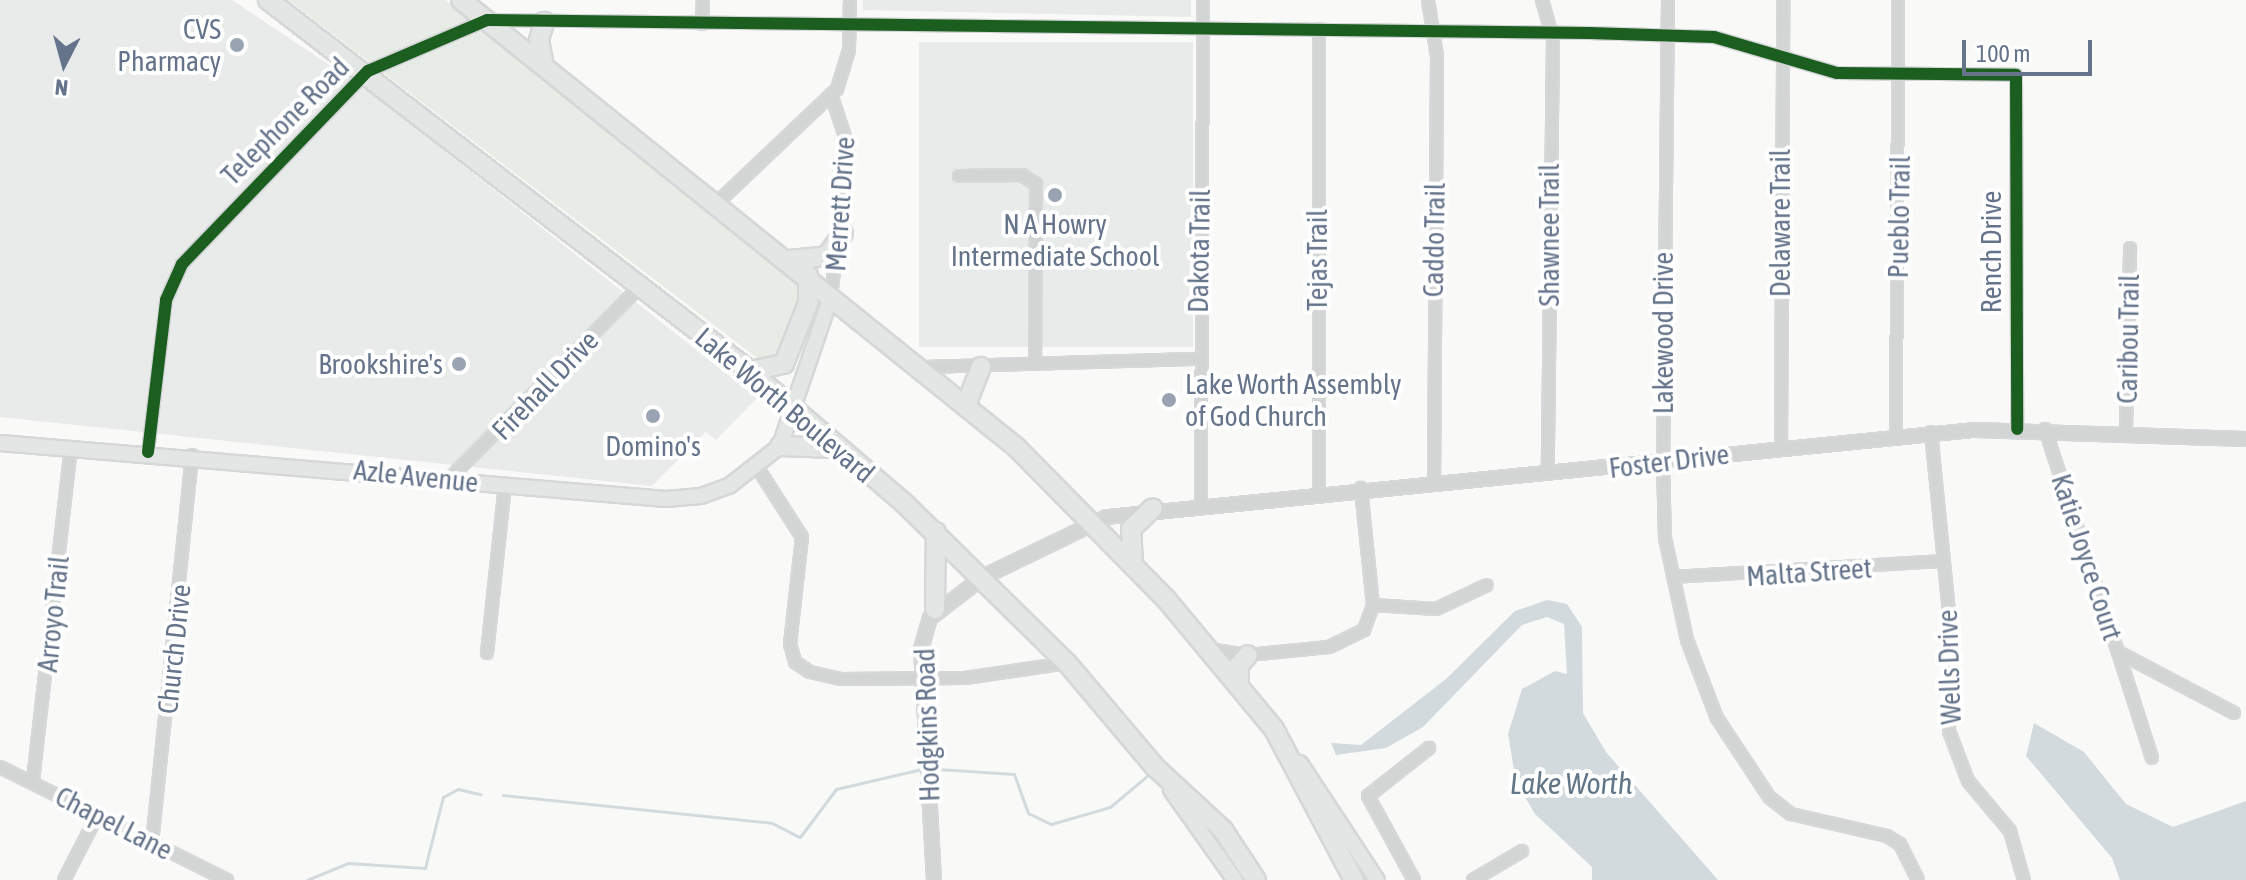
<!DOCTYPE html>
<html>
<head>
<meta charset="utf-8">
<style>
  body { margin:0 }
  #map { position:relative; width:2246px; height:880px; overflow:hidden; background:#f9f9f8; font-family:"Asap Condensed",sans-serif }
  div>[style] { position:absolute }
  [style*='--x'] { left:calc(var(--x)*1px); top:calc(var(--y)*1px); width:calc(var(--w)*1px); rotate:calc(var(--a)*1deg) }
  .built>* { inset:0; background:#e9eaea; transform-origin:0 0 }
  .green>* { inset:0; background:#e8ece6 }
  .water>* { inset:0; background:#d3dade }
  .stream>* { height:3px; margin:-1.5px; padding:0 1.5px; transform-origin:1.5px; border-radius:1.5px; background:#d3dade }
  .roads { filter:drop-shadow(2px 0 #d5d7d8) drop-shadow(-2px 0 #d5d7d8) drop-shadow(0 2px #d5d7d8) drop-shadow(0 -2px #d5d7d8) }
  .minor>* { height:10px; margin:-5px; padding:0 5px; transform-origin:5px; border-radius:5px; background:#d3d4d4 }
  .tertiary>* { height:12px; margin:-6px; padding:0 6px; transform-origin:6px; border-radius:6px; background:#d3d4d4 }
  .secondary>* { height:14px; margin:-7px; padding:0 7px; transform-origin:7px; border-radius:7px; background:#e4e5e5 }
  .trunk>* { height:18px; margin:-9px; padding:0 9px; transform-origin:9px; border-radius:9px; background:#e4e5e5 }
  .motorway>* { height:18px; margin:-9px; padding:0 9px; transform-origin:9px; border-radius:9px; background:#e4e5e5 }
  .cycleway>* { height:12px; margin:-6px; padding:0 6px; transform-origin:6px; border-radius:6px; background:#1b5e20 }
  .dots>* { width:22px; height:22px; translate:-50% -50%; box-sizing:border-box; border:4px solid #fff; border-radius:50% }
  span { translate:-50% -50%; white-space:nowrap; text-align:center; line-height:1.15; -webkit-text-stroke:8px #fff; paint-order:stroke }
  .poi-label { font-size:28px; color:#65748b }
  .right { translate:-100% -50%; text-align:right }
  .left { translate:0 -50%; text-align:left }
  .street-label { font-size:28px; color:#65748b }
  .water-label { font-size:30px; color:#617686; font-style:italic }
  .north { position:absolute; left:24px; top:24px; width:80px; height:80px; -webkit-text-stroke:6px #fff; paint-order:stroke; rotate:186deg; font-size:22px; font-weight:700; line-height:32px; text-align:center; color:#65748b }
  .north::after { content:''; display:block; margin:auto; width:28px; height:36px; background:#65748b; clip-path:polygon(50% 0,100% 100%,50% 72%,0 100%) }
  .scale { position:absolute; left:1962px; top:40px; width:130px; height:36px; box-sizing:border-box; border:4px solid #65748b; border-top:0; padding-left:10px; font-size:24px; line-height:28px; white-space:nowrap; color:#65748b; -webkit-text-stroke:6px #fff; paint-order:stroke }
</style>
</head>
<body>
<div id="map">
  <div class="built">
    <div style="clip-path:polygon(0 0,232px 0,374px 95px,757px 398px,716px 440px,706px 432px,652px 486px,0 417px)"></div>
    <div style="clip-path:polygon(863px 0,1191px 0,1191px 17px,863px 10px)"></div>
    <div style="left:919px;top:42px;width:274px;height:305px"></div>
  </div>
  <div class="green">
    <div style="clip-path:polygon(288px 0,445px 0,455px 7px,804px 285px,783px 359px,765px 364px)"></div>
  </div>
  <div class="water">
    <div style="clip-path:polygon(1547px 600px,1567px 604px,1582px 627px,1583px 713px,1606px 752px,1718px 880px,1592px 880px,1592px 867px,1535px 814px,1516px 782px,1508px 734px,1522px 689px,1555px 671px,1567px 674px,1564px 624px,1547px 617px,1522px 625px,1423px 727px,1386px 748px,1336px 755px,1331px 743px,1361px 745px,1446px 679px,1515px 611px)"></div>
    <div style="clip-path:polygon(2034px 723px,2084px 752px,2126px 804px,2173px 827px,2246px 801px,2246px 880px,2120px 880px,2112px 858px,2026px 756px)"></div>
  </div>
  <div class="stream">
    <div style="--x:938;--y:769;--w:76;--a:3.8"></div>
    <div style="--x:1014;--y:774;--w:41;--a:70.3"></div>
    <div style="--x:1028;--y:813;--w:25;--a:26"></div>
    <div style="--x:1051;--y:824;--w:61;--a:-16.1"></div>
    <div style="--x:1110;--y:807;--w:48;--a:-40"></div>
    <div style="--x:503;--y:795;--w:270;--a:5.9"></div>
    <div style="--x:772;--y:823;--w:31;--a:27"></div>
    <div style="--x:800;--y:837;--w:60;--a:-53.1"></div>
    <div style="--x:836;--y:789;--w:88;--a:-13.1"></div>
    <div style="--x:307;--y:880;--w:44;--a:-22.5"></div>
    <div style="--x:348;--y:863;--w:77;--a:3.7"></div>
    <div style="--x:425;--y:868;--w:73;--a:-75.8"></div>
    <div style="--x:443;--y:797;--w:17;--a:-28"></div>
    <div style="--x:458;--y:789;--w:23;--a:13"></div>
  </div>
  <div class="roads">
    <div class="minor">
      <div style="--x:1428;--y:0;--w:57;--a:80.9"></div>
      <div style="--x:1437;--y:56;--w:425;--a:90.4"></div>
      <div style="--x:1542;--y:0;--w:41;--a:74.2"></div>
      <div style="--x:1553;--y:39;--w:433;--a:90.7"></div>
      <div style="--x:1668;--y:0;--w:463;--a:90.6"></div>
      <div style="--x:1663;--y:463;--w:75;--a:88.5"></div>
      <div style="--x:1665;--y:538;--w:104;--a:77.8"></div>
      <div style="--x:1687;--y:640;--w:84;--a:69"></div>
      <div style="--x:1717;--y:718;--w:95;--a:56.6"></div>
      <div style="--x:1769;--y:797;--w:28;--a:38"></div>
      <div style="--x:1791;--y:814;--w:98;--a:12.9"></div>
      <div style="--x:1887;--y:836;--w:15;--a:32"></div>
      <div style="--x:1900;--y:844;--w:40;--a:63.4"></div>
      <div style="--x:702;--y:24;--w:24;--a:-88"></div>
      <div style="--x:1319;--y:29;--w:462;--a:90"></div>
      <div style="--x:831;--y:94;--w:58;--a:71.9"></div>
      <div style="--x:849;--y:149;--w:148;--a:97"></div>
      <div style="--x:959;--y:176;--w:63;--a:-0.9"></div>
      <div style="--x:1022;--y:175;--w:17;--a:33"></div>
      <div style="--x:1036;--y:184;--w:180;--a:90.3"></div>
      <div style="--x:717;--y:203;--w:166;--a:-43.5"></div>
      <div style="--x:837;--y:89;--w:41;--a:-72.9"></div>
      <div style="--x:849;--y:50;--w:50;--a:-88.9"></div>
      <div style="--x:921;--y:367;--w:276;--a:-1.7"></div>
      <div style="--x:2045;--y:429;--w:235;--a:71.9"></div>
      <div style="--x:2118;--y:652;--w:131;--a:27.7"></div>
      <div style="--x:2126;--y:429;--w:181;--a:-88.7"></div>
      <div style="--x:1931;--y:432;--w:212;--a:84.3"></div>
      <div style="--x:1952;--y:643;--w:88;--a:92"></div>
      <div style="--x:1949;--y:731;--w:53;--a:69.2"></div>
      <div style="--x:1968;--y:781;--w:65;--a:50"></div>
      <div style="--x:2010;--y:831;--w:51;--a:74.1"></div>
      <div style="--x:1896;--y:435;--w:435;--a:-89.7"></div>
      <div style="--x:1781;--y:446;--w:446;--a:-89.7"></div>
      <div style="--x:148;--y:452;--w:153;--a:-83.2"></div>
      <div style="--x:166;--y:300;--w:39;--a:-66"></div>
      <div style="--x:182;--y:264;--w:268;--a:-46.1"></div>
      <div style="--x:368;--y:71;--w:129;--a:-23.2"></div>
      <div style="--x:487;--y:20;--w:1102;--a:0.68"></div>
      <div style="--x:1589;--y:33;--w:125;--a:1.8"></div>
      <div style="--x:1714;--y:37;--w:128;--a:16.3"></div>
      <div style="--x:1837;--y:73;--w:179;--a:0.6"></div>
      <div style="--x:2016;--y:75;--w:354;--a:89.8"></div>
      <div style="--x:757;--y:467;--w:83;--a:57.3"></div>
      <div style="--x:802;--y:537;--w:108;--a:96.4"></div>
      <div style="--x:790;--y:644;--w:19;--a:74"></div>
      <div style="--x:795;--y:662;--w:18;--a:34"></div>
      <div style="--x:810;--y:672;--w:31;--a:13"></div>
      <div style="--x:840;--y:679;--w:125;--a:-0.5"></div>
      <div style="--x:965;--y:678;--w:103;--a:-8.4"></div>
      <div style="--x:449;--y:479;--w:269;--a:-45.2"></div>
      <div style="--x:1201;--y:503;--w:503;--a:-89.77"></div>
      <div style="--x:1673;--y:577;--w:271;--a:-3.4"></div>
      <div style="--x:1373;--y:605;--w:63;--a:3.6"></div>
      <div style="--x:1436;--y:609;--w:56;--a:-25.2"></div>
      <div style="--x:1209;--y:649;--w:39;--a:9"></div>
      <div style="--x:1248;--y:655;--w:81;--a:-5.6"></div>
      <div style="--x:1329;--y:647;--w:39;--a:-26"></div>
      <div style="--x:1364;--y:630;--w:27;--a:-70"></div>
      <div style="--x:1373;--y:605;--w:118;--a:-95.9"></div>
      <div style="--x:2118;--y:652;--w:111;--a:72.2"></div>
      <div style="--x:487;--y:653;--w:169;--a:-83.9"></div>
      <div style="--x:0;--y:767;--w:254;--a:26.5"></div>
      <div style="--x:33;--y:780;--w:335;--a:-83.5"></div>
      <div style="--x:152;--y:843;--w:390;--a:-84.1"></div>
      <div style="--x:64;--y:880;--w:72;--a:-62.7"></div>
      <div style="--x:1414;--y:880;--w:96;--a:-118.7"></div>
      <div style="--x:1368;--y:796;--w:78;--a:-38.2"></div>
      <div style="--x:1473;--y:880;--w:57;--a:-30.6"></div>
    </div>
    <div class="tertiary">
      <div style="--x:934;--y:880;--w:231;--a:-93.2"></div>
      <div style="--x:921;--y:649;--w:32;--a:-74"></div>
      <div style="--x:930;--y:618;--w:67;--a:-37.7"></div>
      <div style="--x:983;--y:577;--w:138;--a:-25.8"></div>
      <div style="--x:1107;--y:517;--w:871;--a:-5.73"></div>
      <div style="--x:1974;--y:430;--w:272;--a:1.9"></div>
    </div>
    <div class="secondary">
      <div style="--x:0;--y:443;--w:668;--a:4.81"></div>
      <div style="--x:666;--y:499;--w:35;--a:-5"></div>
      <div style="--x:701;--y:496;--w:30;--a:-20"></div>
      <div style="--x:729;--y:486;--w:65;--a:-38.1"></div>
      <div style="--x:780;--y:446;--w:158;--a:-71.2"></div>
      <div style="--x:1300;--y:763;--w:140;--a:56.7"></div>
      <div style="--x:1171;--y:790;--w:110;--a:54.6"></div>
    </div>
    <div class="trunk">
      <div style="--x:268;--y:0;--w:608;--a:37.59"></div>
      <div style="--x:750;--y:371;--w:203;--a:40.6"></div>
      <div style="--x:904;--y:503;--w:228;--a:44.5"></div>
      <div style="--x:1067;--y:663;--w:136;--a:49.8"></div>
      <div style="--x:461;--y:0;--w:713;--a:38.85"></div>
      <div style="--x:1016;--y:447;--w:214;--a:45.4"></div>
      <div style="--x:1166;--y:599;--w:169;--a:50.3"></div>
      <div style="--x:544;--y:66;--w:26;--a:-101"></div>
      <div style="--x:539;--y:40;--w:19;--a:-74"></div>
      <div style="--x:790;--y:260;--w:37;--a:-6"></div>
      <div style="--x:827;--y:256;--w:28;--a:-55"></div>
      <div style="--x:750;--y:371;--w:35;--a:-12"></div>
      <div style="--x:784;--y:364;--w:66;--a:-68.5"></div>
      <div style="--x:808;--y:303;--w:28;--a:-90"></div>
      <div style="--x:966;--y:405;--w:41;--a:-68.5"></div>
      <div style="--x:780;--y:446;--w:56;--a:2"></div>
      <div style="--x:1133;--y:564;--w:35;--a:-93"></div>
      <div style="--x:1131;--y:529;--w:30;--a:-44"></div>
      <div style="--x:935;--y:609;--w:77;--a:-89.3"></div>
      <div style="--x:1239;--y:685;--w:20;--a:-90"></div>
      <div style="--x:1239;--y:665;--w:13;--a:-48"></div>
    </div>
    <div class="motorway">
      <div style="--x:1274;--y:729;--w:171;--a:62.1"></div>
      <div style="--x:1155;--y:767;--w:93;--a:42.8"></div>
      <div style="--x:1223;--y:830;--w:60;--a:56.6"></div>
    </div>
  </div>
  <div class="cycleway">
    <div style="--x:148;--y:452;--w:153;--a:-83.2"></div>
    <div style="--x:166;--y:300;--w:39;--a:-66"></div>
    <div style="--x:182;--y:264;--w:268;--a:-46.1"></div>
    <div style="--x:368;--y:71;--w:129;--a:-23.2"></div>
    <div style="--x:487;--y:20;--w:1102;--a:0.68"></div>
    <div style="--x:1589;--y:33;--w:125;--a:1.8"></div>
    <div style="--x:1714;--y:37;--w:128;--a:16.3"></div>
    <div style="--x:1837;--y:73;--w:179;--a:0.6"></div>
    <div style="--x:2016;--y:75;--w:354;--a:89.8"></div>
  </div>
  <div class="dots">
    <div style="left:237px;top:45px;background:#99a3b1"></div>
    <div style="left:1055px;top:195px;background:#99a3b1"></div>
    <div style="left:459px;top:364px;background:#99a3b1"></div>
    <div style="left:1169px;top:400px;background:#99a3b1"></div>
    <div style="left:653px;top:416px;background:#99a3b1"></div>
  </div>
  <div class="poi-label">
    <span class="right" style="left:221px;top:45px">CVS<br>Pharmacy</span>
    <span style="left:1055px;top:240px">N A Howry<br>Intermediate School</span>
    <span class="right" style="left:443px;top:364px">Brookshire's</span>
    <span class="left" style="left:1185px;top:400px">Lake Worth Assembly<br>of God Church</span>
    <span style="left:653px;top:446px">Domino's</span>
  </div>
  <div class="street-label">
    <span style="left:285px;top:121px;rotate:-45deg">Telephone Road</span>
    <span style="left:840px;top:204px;rotate:-86deg">Merrett Drive</span>
    <span style="left:1899px;top:217px;rotate:-89deg">Pueblo Trail</span>
    <span style="left:1780px;top:223px;rotate:-90deg">Delaware Trail</span>
    <span style="left:1549px;top:235px;rotate:-90deg">Shawnee Trail</span>
    <span style="left:1434px;top:240px;rotate:-89deg">Caddo Trail</span>
    <span style="left:1199px;top:251px;rotate:-89deg">Dakota Trail</span>
    <span style="left:1991px;top:252px;rotate:-90deg">Rench Drive</span>
    <span style="left:1317px;top:260px;rotate:-90deg">Tejas Trail</span>
    <span style="left:1663px;top:333px;rotate:-90deg">Lakewood Drive</span>
    <span style="left:2128px;top:339px;rotate:-89deg">Caribou Trail</span>
    <span style="left:545px;top:385px;rotate:-46deg">Firehall Drive</span>
    <span style="left:785px;top:405px;rotate:40deg">Lake Worth Boulevard</span>
    <span style="left:1669px;top:461px;rotate:-7deg">Foster Drive</span>
    <span style="left:416px;top:476px;rotate:6deg">Azle Avenue</span>
    <span style="left:2087px;top:557px;rotate:72deg">Katie Joyce Court</span>
    <span style="left:1809px;top:572px;rotate:-4deg">Malta Street</span>
    <span style="left:53px;top:614px;rotate:-84deg">Arroyo Trail</span>
    <span style="left:174px;top:649px;rotate:-84deg">Church Drive</span>
    <span style="left:1949px;top:667px;rotate:-92deg">Wells Drive</span>
    <span style="left:927px;top:725px;rotate:-92deg">Hodgkins Road</span>
    <span style="left:114px;top:823px;rotate:27deg">Chapel Lane</span>
  </div>
  <div class="water-label">
    <span style="left:1571px;top:783px">Lake Worth</span>
  </div>
  <div class="north">N</div>
  <div class="scale">100 m</div>
</div>
</body>
</html>
